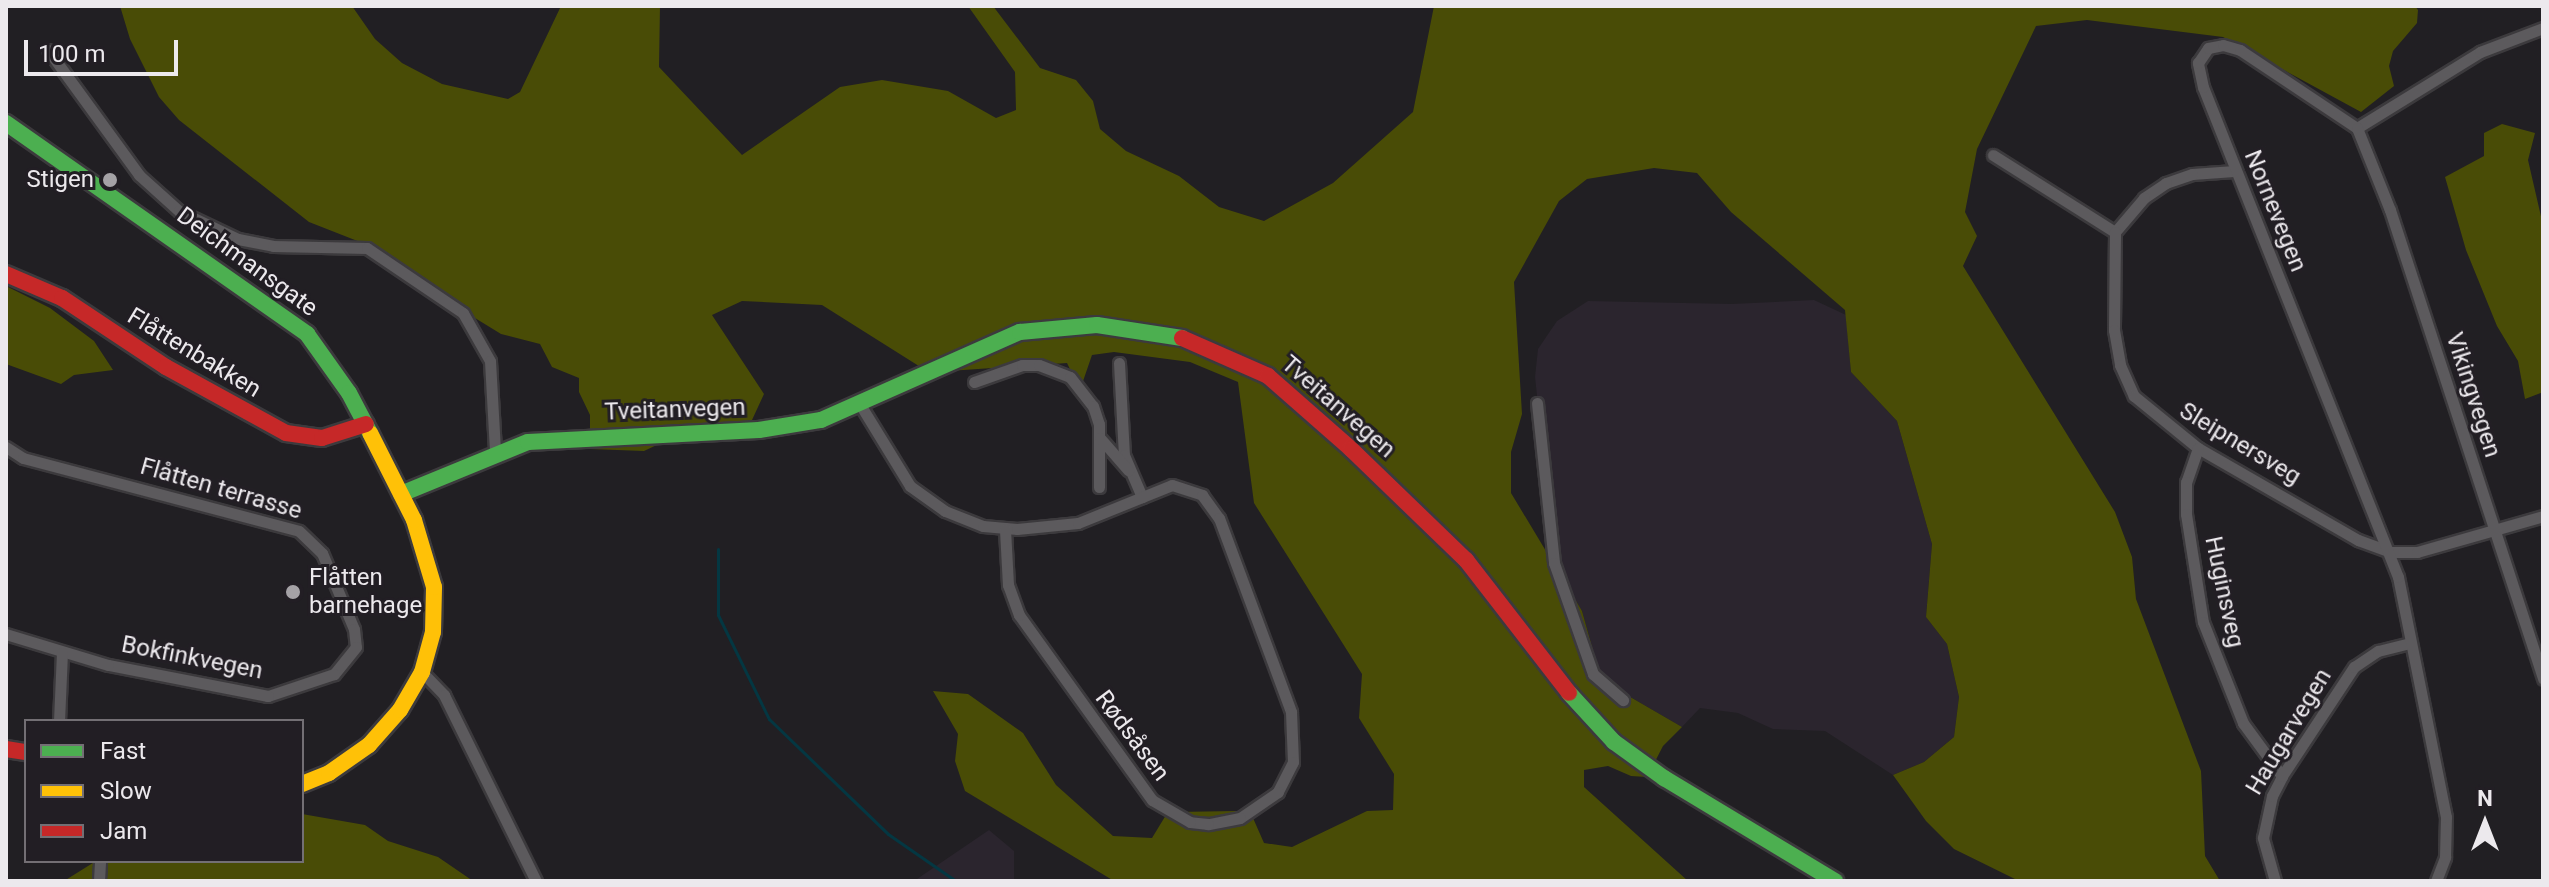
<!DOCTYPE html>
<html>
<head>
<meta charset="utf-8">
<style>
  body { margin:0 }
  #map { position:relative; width:2549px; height:887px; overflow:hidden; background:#211f23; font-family:Roboto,sans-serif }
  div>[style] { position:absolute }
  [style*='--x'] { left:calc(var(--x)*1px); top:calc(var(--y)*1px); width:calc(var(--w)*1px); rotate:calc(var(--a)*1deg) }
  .built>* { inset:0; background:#2b252e }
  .forest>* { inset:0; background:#494c06 }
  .stream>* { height:3px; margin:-1.5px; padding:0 1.5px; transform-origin:1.5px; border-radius:1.5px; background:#043742 }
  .roads { filter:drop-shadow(2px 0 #3c3a3d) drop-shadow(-2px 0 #3c3a3d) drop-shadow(0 2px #3c3a3d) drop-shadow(0 -2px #3c3a3d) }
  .street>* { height:11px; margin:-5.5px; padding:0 5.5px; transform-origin:5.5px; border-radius:5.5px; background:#5c5a5d }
  .fast>* { height:16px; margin:-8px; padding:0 8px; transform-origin:8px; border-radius:8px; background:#4caf50 }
  .slow>* { height:16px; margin:-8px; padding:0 8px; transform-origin:8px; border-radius:8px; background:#ffc107 }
  .jam>* { height:16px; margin:-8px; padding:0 8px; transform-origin:8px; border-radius:8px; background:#c62828 }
  .dots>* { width:22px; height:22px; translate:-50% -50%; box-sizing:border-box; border:4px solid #221e24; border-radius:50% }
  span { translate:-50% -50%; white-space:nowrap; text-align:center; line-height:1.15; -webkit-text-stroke:6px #221e24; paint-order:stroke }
  .poi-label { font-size:24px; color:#ece9ed }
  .right { translate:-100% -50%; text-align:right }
  .left { translate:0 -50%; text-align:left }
  .street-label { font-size:24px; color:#ece9ed }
  .frame { position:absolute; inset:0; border:8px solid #ece9ed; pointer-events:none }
  .legend { position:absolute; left:24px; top:719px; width:280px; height:144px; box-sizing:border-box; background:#221e24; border:2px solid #736f74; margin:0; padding:10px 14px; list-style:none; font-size:24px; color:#ece9ed }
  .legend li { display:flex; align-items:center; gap:16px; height:40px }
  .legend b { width:40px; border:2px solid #736f74 }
  .north { position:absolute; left:2445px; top:783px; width:80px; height:80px; -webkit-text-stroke:6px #221e24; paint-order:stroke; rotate:0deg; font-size:22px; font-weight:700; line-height:32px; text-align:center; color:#ece9ed }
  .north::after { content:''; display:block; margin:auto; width:28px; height:36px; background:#ece9ed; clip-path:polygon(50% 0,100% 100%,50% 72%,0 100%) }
  .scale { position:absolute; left:24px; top:40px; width:154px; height:36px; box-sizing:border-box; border:4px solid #ece9ed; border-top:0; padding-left:10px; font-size:24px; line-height:28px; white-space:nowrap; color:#ece9ed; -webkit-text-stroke:6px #221e24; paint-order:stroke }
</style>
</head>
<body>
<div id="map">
  <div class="built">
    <div style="clip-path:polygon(1814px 300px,1846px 315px,1851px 372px,1897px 421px,1932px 544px,1926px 617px,1947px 644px,1959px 697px,1954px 737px,1924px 762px,1893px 775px,1825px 731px,1773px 729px,1738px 713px,1700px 708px,1682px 727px,1613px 687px,1598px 668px,1582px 611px,1572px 600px,1554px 552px,1535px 377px,1538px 349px,1557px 321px,1588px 301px,1732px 304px)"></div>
    <div style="clip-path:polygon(989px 830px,1014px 851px,1014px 881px,914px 881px)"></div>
  </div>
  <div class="forest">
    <div style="clip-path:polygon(120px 6px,352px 6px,375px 39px,402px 63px,442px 84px,508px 99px,520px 92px,561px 6px,660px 6px,659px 67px,742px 155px,840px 87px,882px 80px,948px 91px,996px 118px,1016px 110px,1015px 72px,968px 6px,993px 6px,1040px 68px,1076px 80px,1093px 101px,1100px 129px,1126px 151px,1179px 176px,1219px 207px,1264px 221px,1333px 183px,1413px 112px,1434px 6px,2415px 6px,2418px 10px,2417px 23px,2393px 51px,2389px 66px,2394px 86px,2361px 112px,2223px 37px,2087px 20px,2036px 26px,1977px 149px,1965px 212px,1977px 236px,1963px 266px,2115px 512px,2132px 557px,2136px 599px,2201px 771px,2205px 856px,2220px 881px,2019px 881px,1954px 849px,1926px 821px,1893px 775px,1924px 762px,1954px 737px,1959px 697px,1947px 644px,1926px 617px,1932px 544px,1897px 421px,1851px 372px,1845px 310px,1731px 212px,1697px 173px,1654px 168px,1587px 179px,1559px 201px,1514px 282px,1522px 414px,1511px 452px,1511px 493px,1582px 611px,1598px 668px,1613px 687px,1682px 727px,1663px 746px,1647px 777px,1631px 776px,1608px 766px,1584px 770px,1584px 787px,1688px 881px,1114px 881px,965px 791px,955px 761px,958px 734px,933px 691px,968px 694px,1023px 733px,1056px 785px,1113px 836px,1152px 838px,1166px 815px,1175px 812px,1236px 811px,1253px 818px,1264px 843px,1292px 847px,1367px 811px,1393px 810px,1394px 774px,1359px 718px,1362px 674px,1254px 503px,1238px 382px,1190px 362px,1114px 352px,1092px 355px,1080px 390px,1067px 363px,949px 371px,922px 368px,822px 305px,742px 301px,712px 315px,764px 394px,752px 420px,726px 427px,695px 427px,644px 451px,590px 449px,590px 415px,579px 392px,579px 378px,552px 367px,540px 344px,501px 334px,431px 291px,388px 253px,309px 222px,179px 120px,159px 97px,130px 39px)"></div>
    <div style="clip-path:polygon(2502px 124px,2535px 133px,2528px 160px,2543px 225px,2543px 392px,2525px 399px,2518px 361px,2497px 326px,2466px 250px,2445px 177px,2484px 156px,2484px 133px)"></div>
    <div style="clip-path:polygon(6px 286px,50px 308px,94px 341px,113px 370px,74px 375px,61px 384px,6px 364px)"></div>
    <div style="clip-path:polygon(302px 814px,365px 825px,388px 841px,438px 857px,473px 881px,64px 881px,96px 861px,302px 861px)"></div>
  </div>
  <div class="stream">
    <div style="--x:718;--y:549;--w:66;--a:90"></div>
    <div style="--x:718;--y:615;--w:116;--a:63.9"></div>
    <div style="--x:769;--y:719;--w:165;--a:44"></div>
    <div style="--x:888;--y:834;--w:83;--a:34.7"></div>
  </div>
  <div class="roads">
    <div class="street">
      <div style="--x:48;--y:50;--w:155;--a:53.9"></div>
      <div style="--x:139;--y:175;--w:54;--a:42"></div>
      <div style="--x:179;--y:211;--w:65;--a:25.4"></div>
      <div style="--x:238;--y:239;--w:36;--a:11"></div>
      <div style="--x:273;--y:246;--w:94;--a:1.2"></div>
      <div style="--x:367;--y:248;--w:116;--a:34.1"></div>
      <div style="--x:463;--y:313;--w:55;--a:60.6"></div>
      <div style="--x:490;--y:361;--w:90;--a:86.8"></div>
      <div style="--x:2357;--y:128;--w:145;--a:-31.7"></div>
      <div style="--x:2480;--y:52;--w:67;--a:-20.9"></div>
      <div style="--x:1993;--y:155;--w:144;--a:32.3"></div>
      <div style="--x:2234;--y:171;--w:42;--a:175.9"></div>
      <div style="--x:2192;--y:174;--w:28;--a:161"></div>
      <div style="--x:2166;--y:183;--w:27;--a:146"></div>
      <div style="--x:2144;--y:198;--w:45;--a:130.5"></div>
      <div style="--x:2115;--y:232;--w:98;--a:90.6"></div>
      <div style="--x:2114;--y:330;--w:36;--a:80"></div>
      <div style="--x:2120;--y:365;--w:34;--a:66"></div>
      <div style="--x:2134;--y:396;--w:82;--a:39.1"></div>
      <div style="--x:2198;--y:448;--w:185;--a:29.9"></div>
      <div style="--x:2358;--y:540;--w:35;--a:20"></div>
      <div style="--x:2391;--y:552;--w:26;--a:0"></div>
      <div style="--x:2417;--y:552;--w:131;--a:-15.9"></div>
      <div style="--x:1119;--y:363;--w:92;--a:86.9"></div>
      <div style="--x:1124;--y:455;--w:46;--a:66.8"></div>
      <div style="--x:974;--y:382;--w:51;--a:-19.5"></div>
      <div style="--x:1022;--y:365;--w:17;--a:0"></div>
      <div style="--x:1039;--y:365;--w:33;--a:21"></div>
      <div style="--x:1070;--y:377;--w:37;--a:52"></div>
      <div style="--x:1093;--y:406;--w:19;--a:72"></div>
      <div style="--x:1099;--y:424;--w:63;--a:90"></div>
      <div style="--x:1537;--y:403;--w:161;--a:83.9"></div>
      <div style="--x:1554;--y:563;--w:118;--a:70.6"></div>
      <div style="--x:1593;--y:674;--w:40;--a:41"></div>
      <div style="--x:861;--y:406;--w:94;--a:58.5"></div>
      <div style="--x:910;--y:486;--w:43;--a:35.5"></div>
      <div style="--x:945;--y:511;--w:41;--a:21.5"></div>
      <div style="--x:983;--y:526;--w:34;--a:5"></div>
      <div style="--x:1017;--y:529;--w:61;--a:-5.6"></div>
      <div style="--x:1078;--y:523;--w:101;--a:-22"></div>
      <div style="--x:1172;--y:485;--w:32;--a:18"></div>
      <div style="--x:1202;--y:495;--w:29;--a:54"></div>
      <div style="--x:1219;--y:518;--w:207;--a:69.6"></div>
      <div style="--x:1291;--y:712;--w:50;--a:87.7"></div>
      <div style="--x:1293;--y:762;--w:34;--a:117"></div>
      <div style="--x:1278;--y:792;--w:46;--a:145.6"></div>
      <div style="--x:1240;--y:818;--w:33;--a:169"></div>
      <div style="--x:1208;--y:824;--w:18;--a:-174"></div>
      <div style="--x:1190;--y:822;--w:44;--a:-149.9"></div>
      <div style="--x:1152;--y:800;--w:228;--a:-125.7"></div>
      <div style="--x:1019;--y:615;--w:32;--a:-110"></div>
      <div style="--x:1008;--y:585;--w:56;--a:-93.1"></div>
      <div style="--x:1100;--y:438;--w:43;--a:48.8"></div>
      <div style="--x:6;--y:447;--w:20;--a:33"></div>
      <div style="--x:23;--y:458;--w:285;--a:14.8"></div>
      <div style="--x:299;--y:531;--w:32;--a:44"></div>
      <div style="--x:322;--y:553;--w:82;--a:67.2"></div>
      <div style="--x:354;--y:629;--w:18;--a:84"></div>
      <div style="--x:356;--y:647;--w:35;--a:129"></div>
      <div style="--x:334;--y:674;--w:70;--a:161.6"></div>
      <div style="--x:268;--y:696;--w:163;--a:-169"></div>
      <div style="--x:108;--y:665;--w:107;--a:-163.1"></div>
      <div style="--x:2198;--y:448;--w:36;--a:109"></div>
      <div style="--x:2186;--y:482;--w:32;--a:90"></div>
      <div style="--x:2186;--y:514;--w:109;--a:81.1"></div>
      <div style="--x:2203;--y:622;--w:109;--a:68.4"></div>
      <div style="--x:2243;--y:723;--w:66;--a:53.7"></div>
      <div style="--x:422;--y:672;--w:32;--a:46"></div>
      <div style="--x:444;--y:695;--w:208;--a:63.7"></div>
      <div style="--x:59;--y:721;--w:68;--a:-87.5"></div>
      <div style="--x:99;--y:881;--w:20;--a:-87"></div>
      <div style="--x:2275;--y:881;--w:45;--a:-105.6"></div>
      <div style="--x:2263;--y:838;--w:43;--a:-77.9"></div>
      <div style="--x:2272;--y:796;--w:22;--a:-63"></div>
      <div style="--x:2282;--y:776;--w:131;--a:-56.6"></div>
      <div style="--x:2354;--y:667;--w:29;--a:-34"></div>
      <div style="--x:2378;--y:651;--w:33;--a:-14"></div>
      <div style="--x:2436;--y:881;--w:26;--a:-69"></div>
      <div style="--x:2445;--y:857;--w:40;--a:-88.6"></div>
      <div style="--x:2446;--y:817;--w:245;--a:-101.3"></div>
      <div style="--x:2398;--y:577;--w:527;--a:-111.7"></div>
      <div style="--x:2203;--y:87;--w:25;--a:-102"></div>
      <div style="--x:2198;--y:63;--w:18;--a:-56"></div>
      <div style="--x:2208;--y:48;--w:15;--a:-11"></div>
      <div style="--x:2223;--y:45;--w:18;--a:16"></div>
      <div style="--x:2240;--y:50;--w:141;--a:33.7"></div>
      <div style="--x:2357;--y:128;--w:88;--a:68.1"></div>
      <div style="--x:2390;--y:210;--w:493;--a:71.9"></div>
    </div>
    <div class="fast">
      <div style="--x:6;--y:123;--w:368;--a:35"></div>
      <div style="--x:307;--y:334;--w:72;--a:54.6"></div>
      <div style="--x:349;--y:393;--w:45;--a:62.3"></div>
      <div style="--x:401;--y:494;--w:137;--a:-22.3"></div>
      <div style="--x:528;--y:442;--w:231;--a:-3"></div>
      <div style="--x:759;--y:430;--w:63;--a:-9.2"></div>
      <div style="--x:821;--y:420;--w:218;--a:-23.9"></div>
      <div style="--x:1020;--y:332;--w:77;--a:-5.2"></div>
      <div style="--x:1097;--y:325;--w:86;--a:8.7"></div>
      <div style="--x:1569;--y:693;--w:67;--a:47.4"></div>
      <div style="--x:1614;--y:742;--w:62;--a:35.8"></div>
      <div style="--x:1664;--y:778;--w:200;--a:31.1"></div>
    </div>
    <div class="slow">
      <div style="--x:302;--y:784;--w:29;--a:-22"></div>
      <div style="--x:329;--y:773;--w:49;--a:-35"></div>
      <div style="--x:369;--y:745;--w:47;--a:-48.5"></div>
      <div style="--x:400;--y:710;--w:44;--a:-59.9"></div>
      <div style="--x:422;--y:672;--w:41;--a:-74.6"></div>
      <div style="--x:433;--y:632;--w:45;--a:-88.7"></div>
      <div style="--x:434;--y:587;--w:70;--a:-106.6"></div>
      <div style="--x:414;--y:520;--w:97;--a:-116.8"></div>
    </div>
    <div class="jam">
      <div style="--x:6;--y:274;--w:61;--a:23.2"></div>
      <div style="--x:62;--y:298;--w:125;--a:33.6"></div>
      <div style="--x:166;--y:367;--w:137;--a:28.8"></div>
      <div style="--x:286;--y:433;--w:36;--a:8"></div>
      <div style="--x:322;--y:438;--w:46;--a:-17.7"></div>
      <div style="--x:1182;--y:338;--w:94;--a:23.8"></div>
      <div style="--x:1268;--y:376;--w:111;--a:41.3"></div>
      <div style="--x:1351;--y:449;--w:160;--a:44"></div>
      <div style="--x:1466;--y:560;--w:168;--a:52.2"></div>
      <div style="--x:6;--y:749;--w:20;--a:9"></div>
    </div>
  </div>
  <div class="dots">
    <div style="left:110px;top:180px;background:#a5a2a6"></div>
    <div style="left:293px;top:592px;background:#a5a2a6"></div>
  </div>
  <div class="poi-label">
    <span class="right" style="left:94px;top:180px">Stigen</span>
    <span class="left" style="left:309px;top:592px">Flåtten<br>barnehage</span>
  </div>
  <div class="street-label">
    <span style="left:2275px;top:211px;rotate:68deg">Nornevegen</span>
    <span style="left:247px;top:262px;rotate:36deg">Deichmansgate</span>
    <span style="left:194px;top:353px;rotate:31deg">Flåttenbakken</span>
    <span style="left:2473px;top:395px;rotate:72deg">Vikingvegen</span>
    <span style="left:1338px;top:407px;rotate:41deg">Tveitanvegen</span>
    <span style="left:675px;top:410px;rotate:-2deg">Tveitanvegen</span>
    <span style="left:2240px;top:444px;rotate:31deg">Sleipnersveg</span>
    <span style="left:221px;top:489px;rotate:16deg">Flåtten terrasse</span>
    <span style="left:2224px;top:592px;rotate:78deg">Huginsveg</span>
    <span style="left:192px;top:658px;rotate:11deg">Bokfinkvegen</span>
    <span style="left:2289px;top:732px;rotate:-59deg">Haugarvegen</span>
    <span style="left:1132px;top:736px;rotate:53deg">Rødsåsen</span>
  </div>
  <div class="frame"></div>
  <ul class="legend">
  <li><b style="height:10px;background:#4caf50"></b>Fast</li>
  <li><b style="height:10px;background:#ffc107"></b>Slow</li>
  <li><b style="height:10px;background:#c62828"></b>Jam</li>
  </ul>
  <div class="north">N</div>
  <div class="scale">100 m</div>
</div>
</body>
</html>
